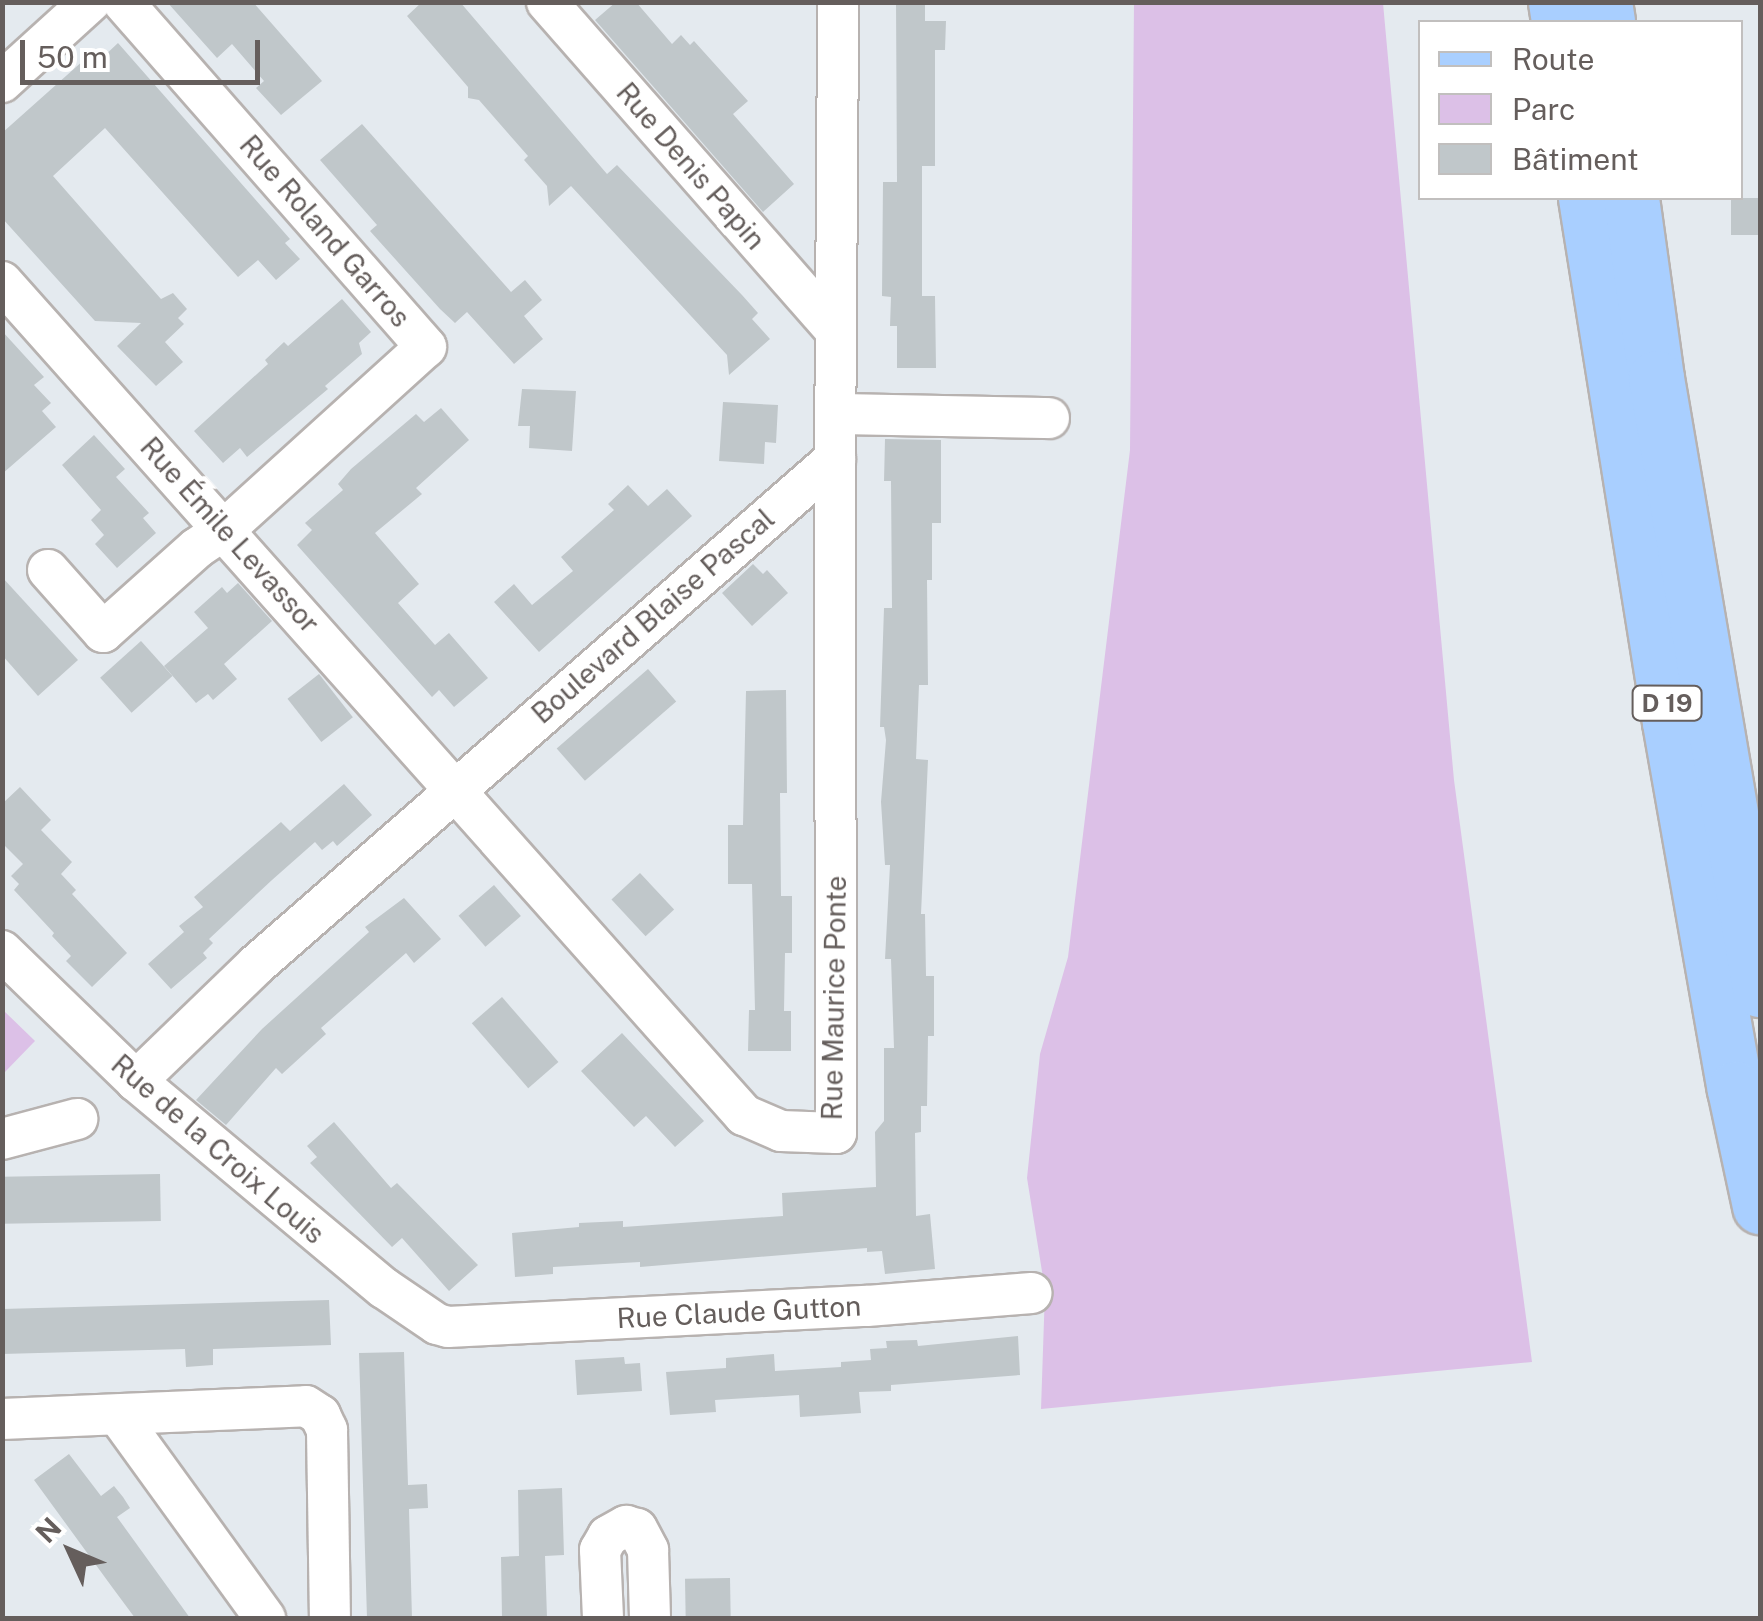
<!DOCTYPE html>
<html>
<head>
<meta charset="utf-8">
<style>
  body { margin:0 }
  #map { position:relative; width:1763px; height:1621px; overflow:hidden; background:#e4eaef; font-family:"Public Sans",sans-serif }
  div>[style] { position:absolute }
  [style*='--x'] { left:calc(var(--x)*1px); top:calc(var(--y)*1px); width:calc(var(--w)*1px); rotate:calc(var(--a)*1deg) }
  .green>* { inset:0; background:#dcc0e7 }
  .building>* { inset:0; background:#c0c7ca; transform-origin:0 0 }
  .roads { filter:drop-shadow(2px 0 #b7b2b0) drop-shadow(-2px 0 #b7b2b0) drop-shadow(0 2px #b7b2b0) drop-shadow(0 -2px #b7b2b0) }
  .minor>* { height:40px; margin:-20px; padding:0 20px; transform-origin:20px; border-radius:20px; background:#fff }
  .primary>* { height:55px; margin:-27.5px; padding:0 27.5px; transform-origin:27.5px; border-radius:27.5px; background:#a9cfff }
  span { translate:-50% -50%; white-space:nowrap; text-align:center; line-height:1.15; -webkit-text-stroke:10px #fff; paint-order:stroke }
  .shield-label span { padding:2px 8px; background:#fff; border:2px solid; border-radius:8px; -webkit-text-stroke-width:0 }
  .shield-label { font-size:25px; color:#655e5c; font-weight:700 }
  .street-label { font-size:28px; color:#655e5c }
  .frame { position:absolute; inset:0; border:5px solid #655e5c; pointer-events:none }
  .legend { position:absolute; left:1418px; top:20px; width:325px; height:180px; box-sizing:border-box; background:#fff; border:2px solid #c1bfbe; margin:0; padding:12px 18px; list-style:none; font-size:30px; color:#655e5c }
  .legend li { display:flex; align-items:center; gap:20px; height:50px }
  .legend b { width:50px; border:2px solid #c1bfbe }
  .north { position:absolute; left:20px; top:1501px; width:100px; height:100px; -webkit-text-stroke:8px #fff; paint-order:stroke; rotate:314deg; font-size:28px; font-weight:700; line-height:40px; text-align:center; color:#655e5c }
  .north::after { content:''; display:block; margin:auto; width:35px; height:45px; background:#655e5c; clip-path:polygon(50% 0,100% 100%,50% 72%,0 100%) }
  .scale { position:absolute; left:20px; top:40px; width:240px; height:45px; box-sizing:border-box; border:5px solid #655e5c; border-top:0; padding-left:12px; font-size:30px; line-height:35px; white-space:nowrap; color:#655e5c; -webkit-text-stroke:8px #fff; paint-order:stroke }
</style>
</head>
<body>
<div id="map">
  <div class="green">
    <div style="clip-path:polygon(1134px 3px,1383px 3px,1454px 780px,1532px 1362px,1041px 1409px,1045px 1290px,1027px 1178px,1040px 1054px,1068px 957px,1130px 450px)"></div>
    <div style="clip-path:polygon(2px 1009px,35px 1041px,3px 1074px,2px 1074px)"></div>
  </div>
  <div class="building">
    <div style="clip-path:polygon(167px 2px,253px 2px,322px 81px,281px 115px,256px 88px,264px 81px,232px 44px,217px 58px)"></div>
    <div style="clip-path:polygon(422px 2px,460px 2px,607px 174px,617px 165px,742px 295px,758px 313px,752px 319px,770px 339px,729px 375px,727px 355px,571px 186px,549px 206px,547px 186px,524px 160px,528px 156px,479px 100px,468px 98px,468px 87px,407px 16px)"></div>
    <div style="clip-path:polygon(616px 2px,636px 2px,672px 44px,681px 35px,690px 45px,694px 41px,748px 101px,733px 114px,794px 184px,763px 212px,595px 20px)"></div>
    <div style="clip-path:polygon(896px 2px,925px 2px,925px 21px,946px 21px,945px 50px,935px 50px,935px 166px,922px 166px,922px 296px,935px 296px,936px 368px,897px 368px,897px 326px,890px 326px,891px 297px,882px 296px,883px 182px,897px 182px)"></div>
    <div style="clip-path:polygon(118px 43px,290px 239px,285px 243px,300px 259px,276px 280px,258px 260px,238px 277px,105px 128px,53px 176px,161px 299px,173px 293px,187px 309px,178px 318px,184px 324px,165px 342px,183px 362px,156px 386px,117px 346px,141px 323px,95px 321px,2px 218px,2px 133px,94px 51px,102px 58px)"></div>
    <div style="clip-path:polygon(362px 124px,511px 292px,525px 280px,542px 300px,524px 316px,543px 339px,514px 364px,467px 312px,455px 323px,440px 309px,370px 231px,377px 225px,320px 160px)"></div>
    <div style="left:1731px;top:198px;width:29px;height:37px"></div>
    <div style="clip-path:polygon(342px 299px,371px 332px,359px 343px,362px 354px,325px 386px,328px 389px,247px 457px,240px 448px,223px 463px,194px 431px,268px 364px,265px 360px,284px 342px,288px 346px)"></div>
    <div style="clip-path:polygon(2px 331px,44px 377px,34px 385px,51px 403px,42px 411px,56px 427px,2px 474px)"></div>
    <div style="clip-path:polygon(522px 389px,576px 391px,572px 451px,529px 448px,530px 426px,518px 426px)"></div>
    <div style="clip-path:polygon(723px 402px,778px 405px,776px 443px,765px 442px,764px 464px,719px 461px)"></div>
    <div style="clip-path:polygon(441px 408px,469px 440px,416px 488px,422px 494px,375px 533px,419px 584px,398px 603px,435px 645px,449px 633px,488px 678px,454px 707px,439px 690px,432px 697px,297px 545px,312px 530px,305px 523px,343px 490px,338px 484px,351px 469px,416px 414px,424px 422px)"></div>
    <div style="clip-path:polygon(94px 435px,125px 469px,116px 477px,149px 513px,143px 518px,156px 533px,117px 568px,95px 544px,104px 535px,91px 520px,101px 510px,62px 465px)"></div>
    <div style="clip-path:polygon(885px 439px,941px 440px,941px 523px,932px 523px,932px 580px,927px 580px,928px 685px,919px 685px,916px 759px,928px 760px,921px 914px,925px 914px,926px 976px,934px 976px,934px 1036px,928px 1036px,927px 1106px,921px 1106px,921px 1132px,915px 1133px,916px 1216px,930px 1214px,935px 1269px,885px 1274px,882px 1251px,867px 1252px,867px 1248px,640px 1267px,640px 1262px,553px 1267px,553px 1274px,515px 1277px,512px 1233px,579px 1227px,579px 1223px,623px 1221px,623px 1227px,783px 1216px,782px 1193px,876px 1187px,875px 1132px,884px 1121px,884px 1048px,894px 1048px,891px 959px,885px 959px,890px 865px,885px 865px,881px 802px,886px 740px,884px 727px,880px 727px,884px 608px,892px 608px,891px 481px,884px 481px)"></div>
    <div style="clip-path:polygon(628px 485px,648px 506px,667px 489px,692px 516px,539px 652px,494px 602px,514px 584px,532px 605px,573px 571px,561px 557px,614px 510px,608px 504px)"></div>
    <div style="clip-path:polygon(753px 564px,763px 574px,767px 570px,788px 593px,752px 626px,722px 593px)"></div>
    <div style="clip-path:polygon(2px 577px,78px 660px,38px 696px,2px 655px)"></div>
    <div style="clip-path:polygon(238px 583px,272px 621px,224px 664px,237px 679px,213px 700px,208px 694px,196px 703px,164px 666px,208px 628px,194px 612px,222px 587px,227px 593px)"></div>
    <div style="left:141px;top:641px;width:47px;height:55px;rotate:48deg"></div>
    <div style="left:648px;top:669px;width:43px;height:121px;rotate:49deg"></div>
    <div style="left:319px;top:674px;width:55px;height:40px;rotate:52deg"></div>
    <div style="clip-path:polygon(786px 690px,787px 793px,780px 793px,781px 896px,792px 896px,792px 953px,785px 953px,784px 1011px,791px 1011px,791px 1051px,748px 1051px,749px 1010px,755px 1010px,752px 884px,728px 884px,728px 825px,743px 825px,746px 691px)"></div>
    <div style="clip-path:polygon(344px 784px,372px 815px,337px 846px,333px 841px,322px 850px,315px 842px,272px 880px,209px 939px,213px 943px,203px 953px,207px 958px,171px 989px,148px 964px,184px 932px,179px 926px,203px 907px,194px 897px,281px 822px,290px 831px)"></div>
    <div style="clip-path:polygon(20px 787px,51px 820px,41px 830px,72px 862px,61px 874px,76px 890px,72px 894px,127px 953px,92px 987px,66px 961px,71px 956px,52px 936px,54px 933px,14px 890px,19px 884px,11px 876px,23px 864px,2px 843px,2px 804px)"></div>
    <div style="left:640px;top:873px;width:50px;height:39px;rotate:47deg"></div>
    <div style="left:494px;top:885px;width:41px;height:47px;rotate:49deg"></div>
    <div style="clip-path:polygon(404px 898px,441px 939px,414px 963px,406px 953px,321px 1028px,326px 1034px,282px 1074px,276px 1068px,226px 1125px,196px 1100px,262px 1029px,369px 932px,365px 927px)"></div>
    <div style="left:502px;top:997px;width:86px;height:40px;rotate:49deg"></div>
    <div style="clip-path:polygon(622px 1033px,704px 1121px,675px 1147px,646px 1116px,634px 1127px,581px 1071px)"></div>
    <div style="clip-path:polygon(334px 1122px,391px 1188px,397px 1183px,478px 1265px,449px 1291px,402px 1238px,392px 1247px,310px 1163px,317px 1157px,307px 1146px)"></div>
    <div style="left:160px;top:1174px;width:47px;height:158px;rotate:89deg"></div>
    <div style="clip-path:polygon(329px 1300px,331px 1345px,213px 1349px,213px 1365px,186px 1367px,185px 1349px,2px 1354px,2px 1309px)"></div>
    <div style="clip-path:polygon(1018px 1336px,1020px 1375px,891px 1385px,891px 1391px,859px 1392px,861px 1413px,800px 1417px,799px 1395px,715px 1400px,716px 1412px,670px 1415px,666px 1372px,726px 1368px,726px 1358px,774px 1354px,775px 1371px,841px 1367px,841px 1362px,871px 1360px,870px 1349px,887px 1348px,886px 1341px,917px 1340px,918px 1346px)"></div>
    <div style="clip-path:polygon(404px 1352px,408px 1485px,427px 1484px,428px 1508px,409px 1509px,412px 1618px,367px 1618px,359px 1353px)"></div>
    <div style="clip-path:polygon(624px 1357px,625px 1364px,640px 1363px,642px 1391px,577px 1395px,575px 1360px)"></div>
    <div style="clip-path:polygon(69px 1454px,101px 1496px,114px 1486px,123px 1497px,130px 1508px,117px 1517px,190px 1618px,135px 1618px,112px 1587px,34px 1480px)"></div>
    <div style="clip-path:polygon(562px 1488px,564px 1555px,545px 1556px,547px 1618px,502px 1618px,501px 1557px,519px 1556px,518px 1490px)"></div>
    <div style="left:730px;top:1578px;width:40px;height:45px;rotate:89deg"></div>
  </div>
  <div class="roads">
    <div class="minor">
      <div style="--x:547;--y:2;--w:436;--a:48.7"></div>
      <div style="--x:2;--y:82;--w:119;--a:-42.3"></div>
      <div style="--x:2;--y:282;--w:1116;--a:48.31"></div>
      <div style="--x:744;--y:1115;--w:40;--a:23.4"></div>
      <div style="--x:781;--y:1131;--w:55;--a:2.1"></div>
      <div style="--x:836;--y:1133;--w:674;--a:-90.09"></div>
      <div style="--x:836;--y:414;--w:213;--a:1.1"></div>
      <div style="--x:48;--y:570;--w:83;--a:48.4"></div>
      <div style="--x:103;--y:632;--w:126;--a:-41.8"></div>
      <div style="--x:197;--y:548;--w:34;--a:-34"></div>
      <div style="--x:225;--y:529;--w:271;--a:-42.2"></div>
      <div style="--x:426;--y:347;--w:459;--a:-131.3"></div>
      <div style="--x:2;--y:951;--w:187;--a:44.1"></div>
      <div style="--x:136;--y:1081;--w:323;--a:39.9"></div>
      <div style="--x:384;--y:1288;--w:64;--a:34.2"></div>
      <div style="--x:437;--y:1324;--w:11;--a:15"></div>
      <div style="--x:448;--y:1327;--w:420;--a:-2.9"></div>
      <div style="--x:867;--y:1306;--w:165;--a:-4.5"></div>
      <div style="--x:136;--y:1081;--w:167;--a:-44"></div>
      <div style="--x:256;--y:965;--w:769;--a:-41.15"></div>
      <div style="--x:835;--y:459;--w:457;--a:-89.6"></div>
      <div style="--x:2;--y:1139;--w:78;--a:-14.9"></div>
      <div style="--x:118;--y:1415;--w:251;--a:54.1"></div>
      <div style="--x:2;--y:1419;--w:304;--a:-2.4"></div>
      <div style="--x:306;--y:1406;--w:17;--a:33"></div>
      <div style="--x:320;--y:1415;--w:17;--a:65"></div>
      <div style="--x:327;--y:1430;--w:188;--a:89.1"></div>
      <div style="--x:603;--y:1618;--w:68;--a:-92.5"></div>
      <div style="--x:600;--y:1550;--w:16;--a:-60"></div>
      <div style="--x:608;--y:1536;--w:21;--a:-29"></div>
      <div style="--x:626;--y:1526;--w:11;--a:15"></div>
      <div style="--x:637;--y:1529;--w:24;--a:62"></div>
      <div style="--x:648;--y:1550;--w:68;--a:88.3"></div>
    </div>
    <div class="primary">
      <div style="--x:1556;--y:2;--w:20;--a:81"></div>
      <div style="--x:1604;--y:2;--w:20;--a:81"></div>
      <div style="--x:1586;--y:198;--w:531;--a:80.89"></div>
      <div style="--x:1670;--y:722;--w:373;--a:80"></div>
      <div style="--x:1735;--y:1089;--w:120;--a:77.9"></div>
      <div style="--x:1631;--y:198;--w:182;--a:82.1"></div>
      <div style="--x:1656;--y:378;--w:620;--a:80.34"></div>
    </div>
  </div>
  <div class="shield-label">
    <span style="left:1667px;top:703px">D 19</span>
  </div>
  <div class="street-label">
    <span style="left:691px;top:166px;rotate:49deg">Rue Denis Papin</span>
    <span style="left:325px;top:231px;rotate:49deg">Rue Roland Garros</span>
    <span style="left:230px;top:535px;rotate:48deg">Rue Émile Levassor</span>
    <span style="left:653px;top:616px;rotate:-41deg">Boulevard Blaise Pascal</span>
    <span style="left:834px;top:998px;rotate:-89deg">Rue Maurice Ponte</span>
    <span style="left:218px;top:1149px;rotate:41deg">Rue de la Croix Louis</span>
    <span style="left:739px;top:1312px;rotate:-3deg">Rue Claude Gutton</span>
  </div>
  <div class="frame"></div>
  <ul class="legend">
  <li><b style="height:12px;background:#a9cfff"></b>Route</li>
  <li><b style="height:28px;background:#dcc0e7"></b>Parc</li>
  <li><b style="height:28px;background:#c0c7ca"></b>Bâtiment</li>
  </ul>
  <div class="north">N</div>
  <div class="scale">50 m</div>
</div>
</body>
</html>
